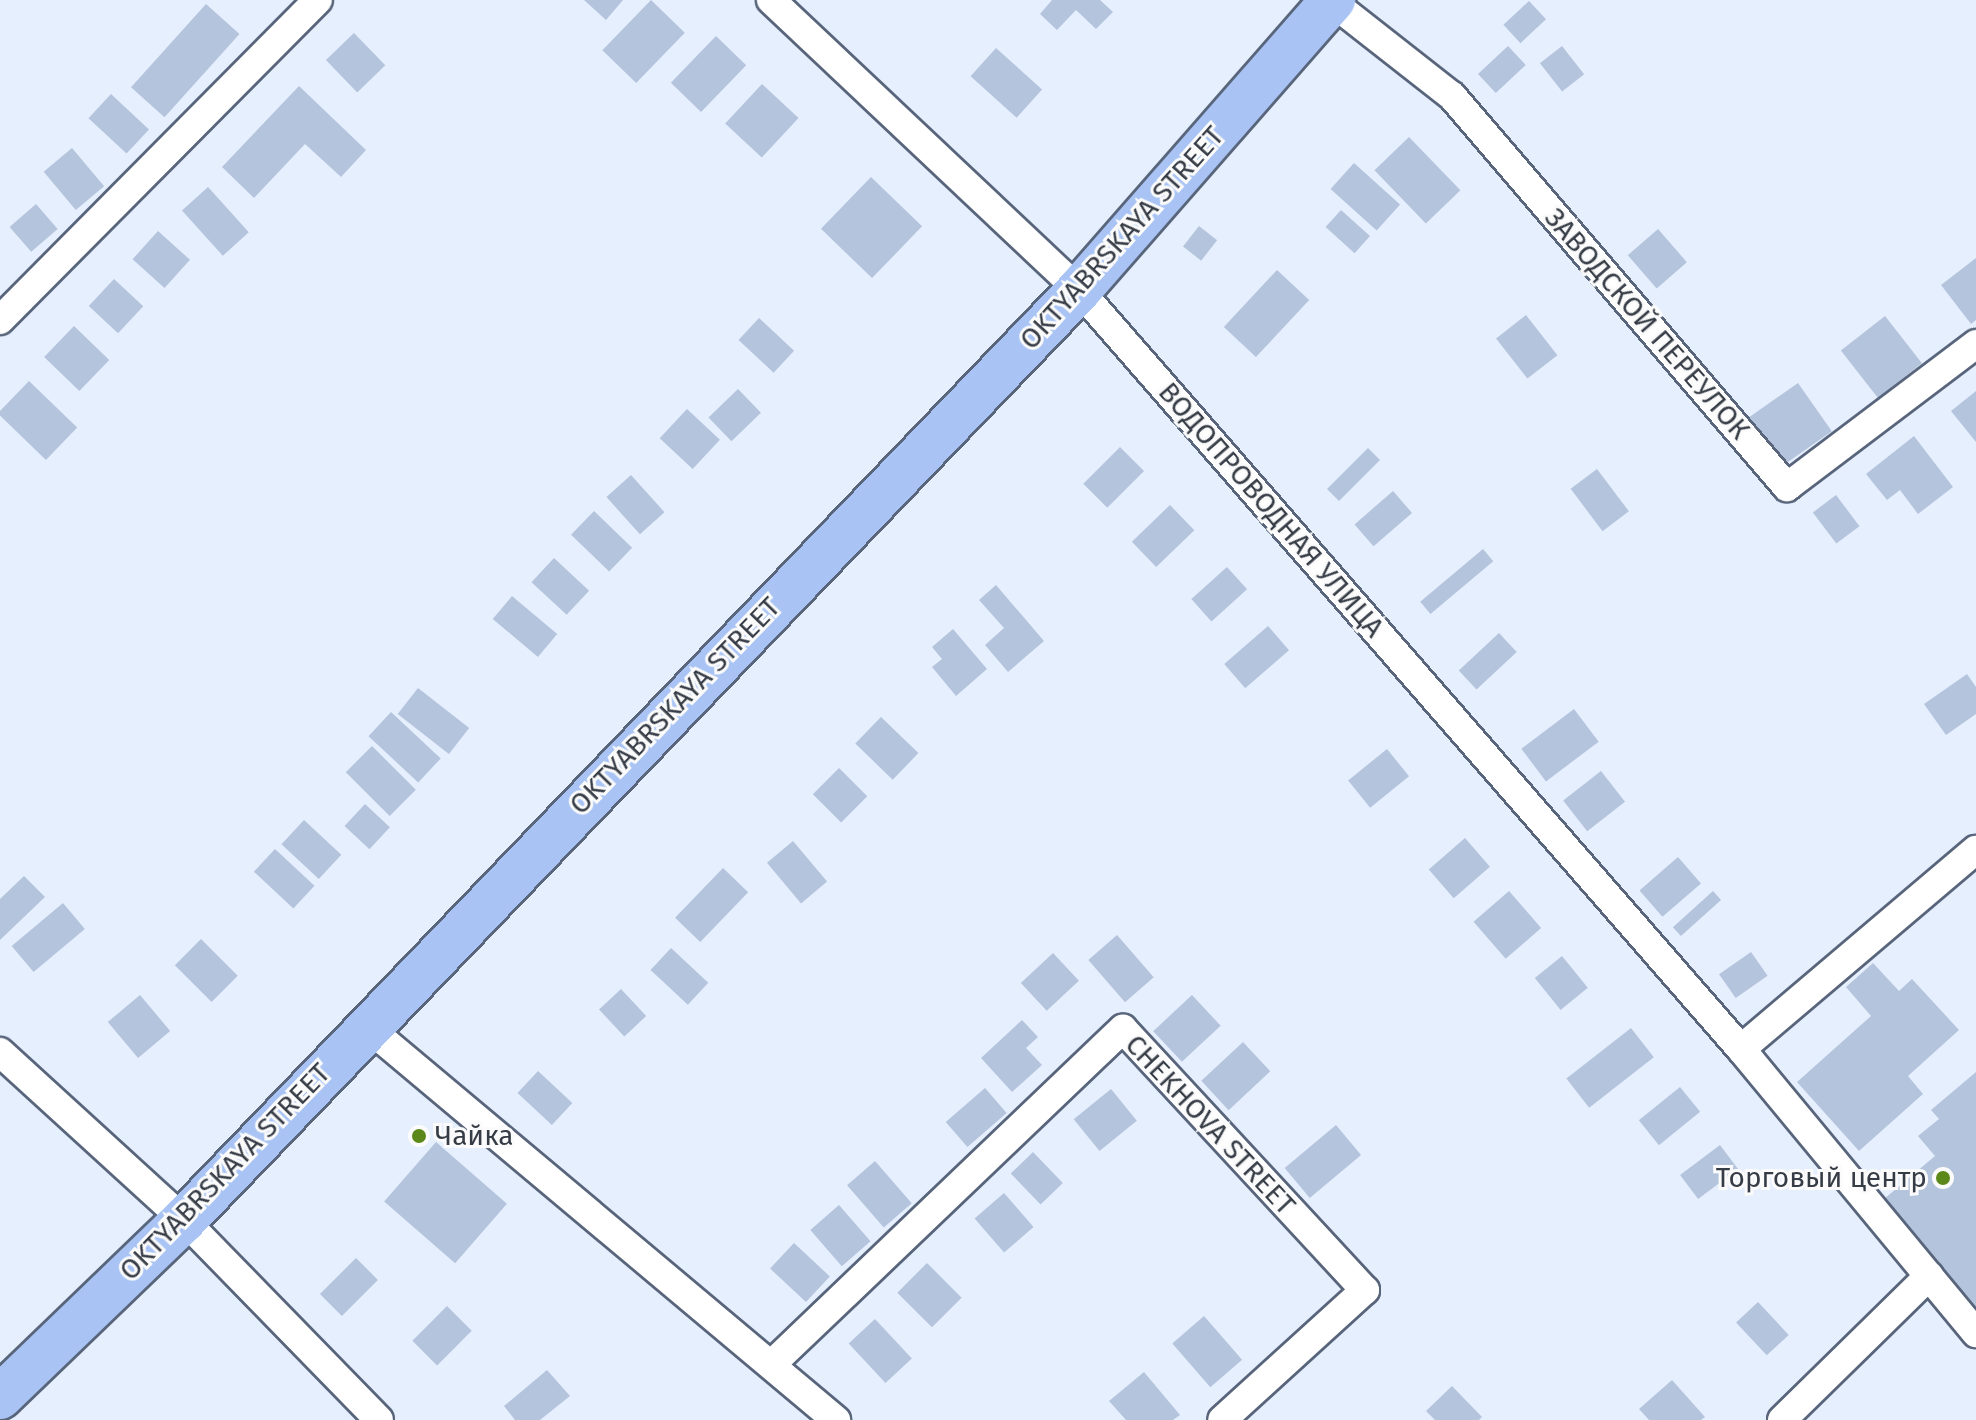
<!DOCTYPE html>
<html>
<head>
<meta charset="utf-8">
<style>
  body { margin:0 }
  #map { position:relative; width:1976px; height:1420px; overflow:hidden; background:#e6effe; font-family:"Fira Sans",sans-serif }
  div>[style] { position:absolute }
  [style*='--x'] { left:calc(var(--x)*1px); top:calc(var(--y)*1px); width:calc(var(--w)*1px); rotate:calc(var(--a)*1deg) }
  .building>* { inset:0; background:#b5c4dd; transform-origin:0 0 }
  .roads { filter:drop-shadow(2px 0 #58657b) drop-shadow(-2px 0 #58657b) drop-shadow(0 2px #58657b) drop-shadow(0 -2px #58657b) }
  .minor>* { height:28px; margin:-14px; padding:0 14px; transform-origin:14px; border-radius:14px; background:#fff }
  .primary>* { height:44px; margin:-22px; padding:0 22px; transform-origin:22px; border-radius:22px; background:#a9c4f4 }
  .dots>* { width:22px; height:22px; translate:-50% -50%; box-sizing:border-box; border:4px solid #fbfbfb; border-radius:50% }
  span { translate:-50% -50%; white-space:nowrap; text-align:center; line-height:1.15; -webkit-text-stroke:6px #fbfbfb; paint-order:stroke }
  .street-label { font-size:28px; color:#363c46 }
  .poi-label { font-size:28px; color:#363c46 }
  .left { translate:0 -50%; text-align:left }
  .right { translate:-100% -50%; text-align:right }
</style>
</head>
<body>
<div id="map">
  <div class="building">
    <div style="clip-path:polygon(584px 0,623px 0,606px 20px)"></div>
    <div style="left:651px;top:0;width:47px;height:70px;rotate:44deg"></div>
    <div style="clip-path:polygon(1052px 0,1100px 0,1113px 12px,1096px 29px,1076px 10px,1057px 30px,1040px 14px)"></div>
    <div style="left:1529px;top:1px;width:25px;height:35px;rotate:47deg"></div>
    <div style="left:206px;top:4px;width:45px;height:112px;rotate:42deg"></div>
    <div style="left:354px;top:33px;width:45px;height:39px;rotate:46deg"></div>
    <div style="left:716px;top:36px;width:42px;height:65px;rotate:44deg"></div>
    <div style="left:1508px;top:46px;width:26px;height:41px;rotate:47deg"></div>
    <div style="left:1562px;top:46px;width:36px;height:28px;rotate:52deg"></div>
    <div style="left:996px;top:48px;width:62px;height:38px;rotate:42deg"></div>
    <div style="left:762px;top:84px;width:50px;height:54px;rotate:43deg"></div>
    <div style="clip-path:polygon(299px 86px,366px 150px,341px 177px,305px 144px,254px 198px,222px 167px)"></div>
    <div style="left:111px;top:94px;width:52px;height:33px;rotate:43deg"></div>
    <div style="left:1409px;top:137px;width:74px;height:48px;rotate:46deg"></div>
    <div style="left:72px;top:148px;width:50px;height:37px;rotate:50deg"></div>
    <div style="left:1354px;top:163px;width:62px;height:35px;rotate:42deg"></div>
    <div style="left:871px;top:177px;width:71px;height:72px;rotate:44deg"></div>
    <div style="left:208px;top:187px;width:61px;height:35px;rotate:48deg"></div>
    <div style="left:36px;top:204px;width:33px;height:35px;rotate:49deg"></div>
    <div style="left:1341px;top:210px;width:39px;height:23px;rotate:42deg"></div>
    <div style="left:1199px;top:226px;width:23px;height:26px;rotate:38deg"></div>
    <div style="left:1658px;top:229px;width:44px;height:40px;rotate:49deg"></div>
    <div style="left:158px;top:231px;width:43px;height:38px;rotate:42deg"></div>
    <div style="clip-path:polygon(1976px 258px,1976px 320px,1971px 324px,1941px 285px)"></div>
    <div style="left:1277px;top:270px;width:44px;height:78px;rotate:43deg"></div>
    <div style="left:114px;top:279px;width:40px;height:37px;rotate:43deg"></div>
    <div style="left:1526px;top:315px;width:51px;height:38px;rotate:52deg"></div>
    <div style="left:1885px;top:316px;width:60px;height:56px;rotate:52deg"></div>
    <div style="left:759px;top:318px;width:48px;height:30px;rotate:43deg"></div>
    <div style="left:74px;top:326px;width:49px;height:43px;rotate:44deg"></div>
    <div style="left:29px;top:381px;width:67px;height:45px;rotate:44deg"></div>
    <div style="left:1798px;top:383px;width:59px;height:61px;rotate:55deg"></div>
    <div style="left:738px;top:389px;width:33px;height:41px;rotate:46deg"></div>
    <div style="clip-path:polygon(1976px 391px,1976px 442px,1951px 411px)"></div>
    <div style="left:687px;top:409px;width:45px;height:40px;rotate:43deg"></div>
    <div style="clip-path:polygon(1914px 436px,1953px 487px,1918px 514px,1900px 490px,1887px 500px,1866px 474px)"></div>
    <div style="left:1120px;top:447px;width:34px;height:52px;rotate:45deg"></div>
    <div style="left:1368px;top:448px;width:17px;height:58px;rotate:45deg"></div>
    <div style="left:1597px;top:469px;width:53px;height:33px;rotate:53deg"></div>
    <div style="left:631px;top:475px;width:50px;height:33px;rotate:48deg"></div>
    <div style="left:1393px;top:491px;width:29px;height:51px;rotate:49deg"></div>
    <div style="left:1836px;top:495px;width:39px;height:29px;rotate:53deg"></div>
    <div style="left:1170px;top:505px;width:35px;height:53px;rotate:46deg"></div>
    <div style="left:594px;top:511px;width:53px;height:33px;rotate:44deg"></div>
    <div style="left:1483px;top:549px;width:16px;height:82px;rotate:50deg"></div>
    <div style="left:554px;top:558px;width:48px;height:33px;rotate:43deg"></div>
    <div style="left:1227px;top:567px;width:30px;height:48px;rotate:48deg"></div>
    <div style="clip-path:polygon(996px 585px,1044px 641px,1008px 672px,985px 645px,1004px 628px,979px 600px)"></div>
    <div style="left:512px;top:596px;width:59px;height:30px;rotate:40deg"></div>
    <div style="left:1268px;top:626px;width:32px;height:58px;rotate:49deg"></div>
    <div style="clip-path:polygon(953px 629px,987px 669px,956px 696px,932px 667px,942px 659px,932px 647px)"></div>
    <div style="left:1499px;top:633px;width:26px;height:55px;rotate:47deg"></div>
    <div style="clip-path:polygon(1967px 674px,1976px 687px,1976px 714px,1946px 735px,1924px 704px)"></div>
    <div style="left:418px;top:688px;width:65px;height:33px;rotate:38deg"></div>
    <div style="left:1574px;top:709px;width:41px;height:66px;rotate:53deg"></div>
    <div style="left:391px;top:712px;width:68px;height:33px;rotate:43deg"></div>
    <div style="left:881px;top:717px;width:52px;height:37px;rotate:44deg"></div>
    <div style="left:372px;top:746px;width:62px;height:37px;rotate:45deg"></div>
    <div style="left:1387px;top:749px;width:35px;height:50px;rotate:51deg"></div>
    <div style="left:839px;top:768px;width:40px;height:37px;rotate:45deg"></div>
    <div style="left:1601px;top:771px;width:39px;height:48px;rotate:52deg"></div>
    <div style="left:365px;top:804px;width:34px;height:30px;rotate:43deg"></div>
    <div style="left:304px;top:820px;width:51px;height:33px;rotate:43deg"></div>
    <div style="left:1465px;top:838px;width:38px;height:48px;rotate:49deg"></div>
    <div style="left:793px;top:841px;width:53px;height:34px;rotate:50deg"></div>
    <div style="left:275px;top:849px;width:54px;height:31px;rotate:43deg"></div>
    <div style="left:1678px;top:857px;width:35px;height:51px;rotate:49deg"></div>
    <div style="left:723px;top:868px;width:35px;height:69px;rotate:44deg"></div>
    <div style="clip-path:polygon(24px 876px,45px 897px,0 940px,0 899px)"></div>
    <div style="left:1509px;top:891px;width:49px;height:47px;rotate:49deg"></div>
    <div style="left:1713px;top:891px;width:12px;height:54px;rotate:48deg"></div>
    <div style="left:63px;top:903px;width:34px;height:67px;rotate:50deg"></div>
    <div style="left:1117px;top:935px;width:56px;height:38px;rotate:49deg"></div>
    <div style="left:201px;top:939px;width:52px;height:37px;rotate:45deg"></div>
    <div style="left:671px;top:948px;width:51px;height:30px;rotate:43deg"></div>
    <div style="left:1751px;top:952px;width:29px;height:39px;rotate:55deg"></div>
    <div style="left:1053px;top:953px;width:38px;height:44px;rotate:47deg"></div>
    <div style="left:1562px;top:956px;width:41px;height:35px;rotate:51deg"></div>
    <div style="clip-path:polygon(1873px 963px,1899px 991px,1912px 979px,1959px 1030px,1908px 1076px,1923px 1094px,1859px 1151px,1797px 1082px,1871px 1016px,1846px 987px)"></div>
    <div style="left:621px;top:989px;width:37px;height:30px;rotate:47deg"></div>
    <div style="left:140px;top:995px;width:47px;height:42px;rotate:50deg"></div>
    <div style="left:1192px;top:995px;width:42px;height:53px;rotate:47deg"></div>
    <div style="clip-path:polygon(1022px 1020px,1038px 1037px,1026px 1048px,1042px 1065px,1012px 1092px,981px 1058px)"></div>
    <div style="left:1631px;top:1028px;width:37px;height:82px;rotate:52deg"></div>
    <div style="left:1243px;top:1042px;width:40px;height:57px;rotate:47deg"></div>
    <div style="left:538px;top:1071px;width:47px;height:30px;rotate:43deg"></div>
    <div style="clip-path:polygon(1976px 1072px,1976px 1308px,1884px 1199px,1935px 1156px,1918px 1136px,1939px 1119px,1931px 1110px)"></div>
    <div style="left:1680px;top:1087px;width:32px;height:53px;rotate:51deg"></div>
    <div style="left:985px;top:1088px;width:33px;height:52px;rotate:49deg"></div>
    <div style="left:1111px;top:1089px;width:41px;height:48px;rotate:51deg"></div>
    <div style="left:1336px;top:1125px;width:39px;height:67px;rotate:50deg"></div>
    <div style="left:436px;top:1142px;width:94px;height:79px;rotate:41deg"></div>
    <div style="left:1720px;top:1145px;width:30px;height:50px;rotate:53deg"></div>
    <div style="left:1033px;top:1152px;width:43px;height:31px;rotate:46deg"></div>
    <div style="left:875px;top:1161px;width:56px;height:37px;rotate:49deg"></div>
    <div style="left:1004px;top:1193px;width:45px;height:39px;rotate:49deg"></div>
    <div style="left:839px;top:1205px;width:48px;height:38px;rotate:49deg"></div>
    <div style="left:794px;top:1243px;width:49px;height:35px;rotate:43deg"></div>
    <div style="left:356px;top:1258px;width:31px;height:51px;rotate:45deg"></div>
    <div style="left:927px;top:1263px;width:49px;height:42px;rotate:45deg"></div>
    <div style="left:1758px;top:1302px;width:45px;height:30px;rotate:47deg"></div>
    <div style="left:447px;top:1306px;width:35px;height:49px;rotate:45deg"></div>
    <div style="left:1204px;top:1316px;width:58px;height:42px;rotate:49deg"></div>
    <div style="left:875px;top:1319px;width:54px;height:36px;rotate:47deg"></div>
    <div style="clip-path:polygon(547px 1370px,570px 1396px,540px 1420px,515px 1420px,504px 1406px)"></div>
    <div style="clip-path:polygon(1144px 1372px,1180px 1415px,1173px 1420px,1126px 1420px,1109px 1401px)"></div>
    <div style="clip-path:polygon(1672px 1380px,1705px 1417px,1701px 1420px,1649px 1420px,1639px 1409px)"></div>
    <div style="clip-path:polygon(1452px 1386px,1482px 1417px,1479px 1420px,1435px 1420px,1426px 1411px)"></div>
  </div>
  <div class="roads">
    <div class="minor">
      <div style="--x:771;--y:0;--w:423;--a:43.3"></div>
      <div style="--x:1079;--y:290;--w:1007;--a:48.91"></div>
      <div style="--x:1741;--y:1049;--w:369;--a:50.4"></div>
      <div style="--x:1332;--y:2;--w:152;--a:38.1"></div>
      <div style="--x:1452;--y:96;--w:515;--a:49.41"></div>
      <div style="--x:1787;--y:487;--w:237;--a:-37.1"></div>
      <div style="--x:0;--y:320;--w:451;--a:-45.2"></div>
      <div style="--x:365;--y:1025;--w:615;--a:39.98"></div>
      <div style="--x:1741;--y:1049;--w:308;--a:-40.3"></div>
      <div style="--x:0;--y:1052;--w:249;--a:42.4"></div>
      <div style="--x:184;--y:1220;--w:279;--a:45.7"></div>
      <div style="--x:773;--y:1363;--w:484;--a:-43.7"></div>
      <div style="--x:1123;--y:1029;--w:356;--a:47.2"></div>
      <div style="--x:1365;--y:1290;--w:193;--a:137.7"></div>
      <div style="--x:1782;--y:1420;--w:206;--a:-44.4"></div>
    </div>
    <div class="primary">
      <div style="--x:0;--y:1397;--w:255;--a:-43.9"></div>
      <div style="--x:184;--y:1220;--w:1291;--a:-46.1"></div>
      <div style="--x:1079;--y:290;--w:386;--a:-48.8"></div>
    </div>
  </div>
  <div class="dots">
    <div style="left:419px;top:1136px;background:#5b8819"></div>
    <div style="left:1943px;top:1178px;background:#5b8819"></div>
  </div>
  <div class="street-label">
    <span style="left:1122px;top:238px;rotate:-48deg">OKTYABRSKAYA STREET</span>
    <span style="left:1647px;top:324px;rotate:49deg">ЗАВОДСКОЙ ПЕРЕУЛОК</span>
    <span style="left:1271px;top:510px;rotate:49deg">ВОДОПРОВОДНАЯ УЛИЦА</span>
    <span style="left:675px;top:706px;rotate:-46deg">OKTYABRSKAYA STREET</span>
    <span style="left:1210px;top:1125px;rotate:47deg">CHEKHOVA STREET</span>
    <span style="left:225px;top:1172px;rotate:-46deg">OKTYABRSKAYA STREET</span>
  </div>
  <div class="poi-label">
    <span class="left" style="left:435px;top:1136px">Чайка</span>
    <span class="right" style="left:1927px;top:1178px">Торговый центр</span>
  </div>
</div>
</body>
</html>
